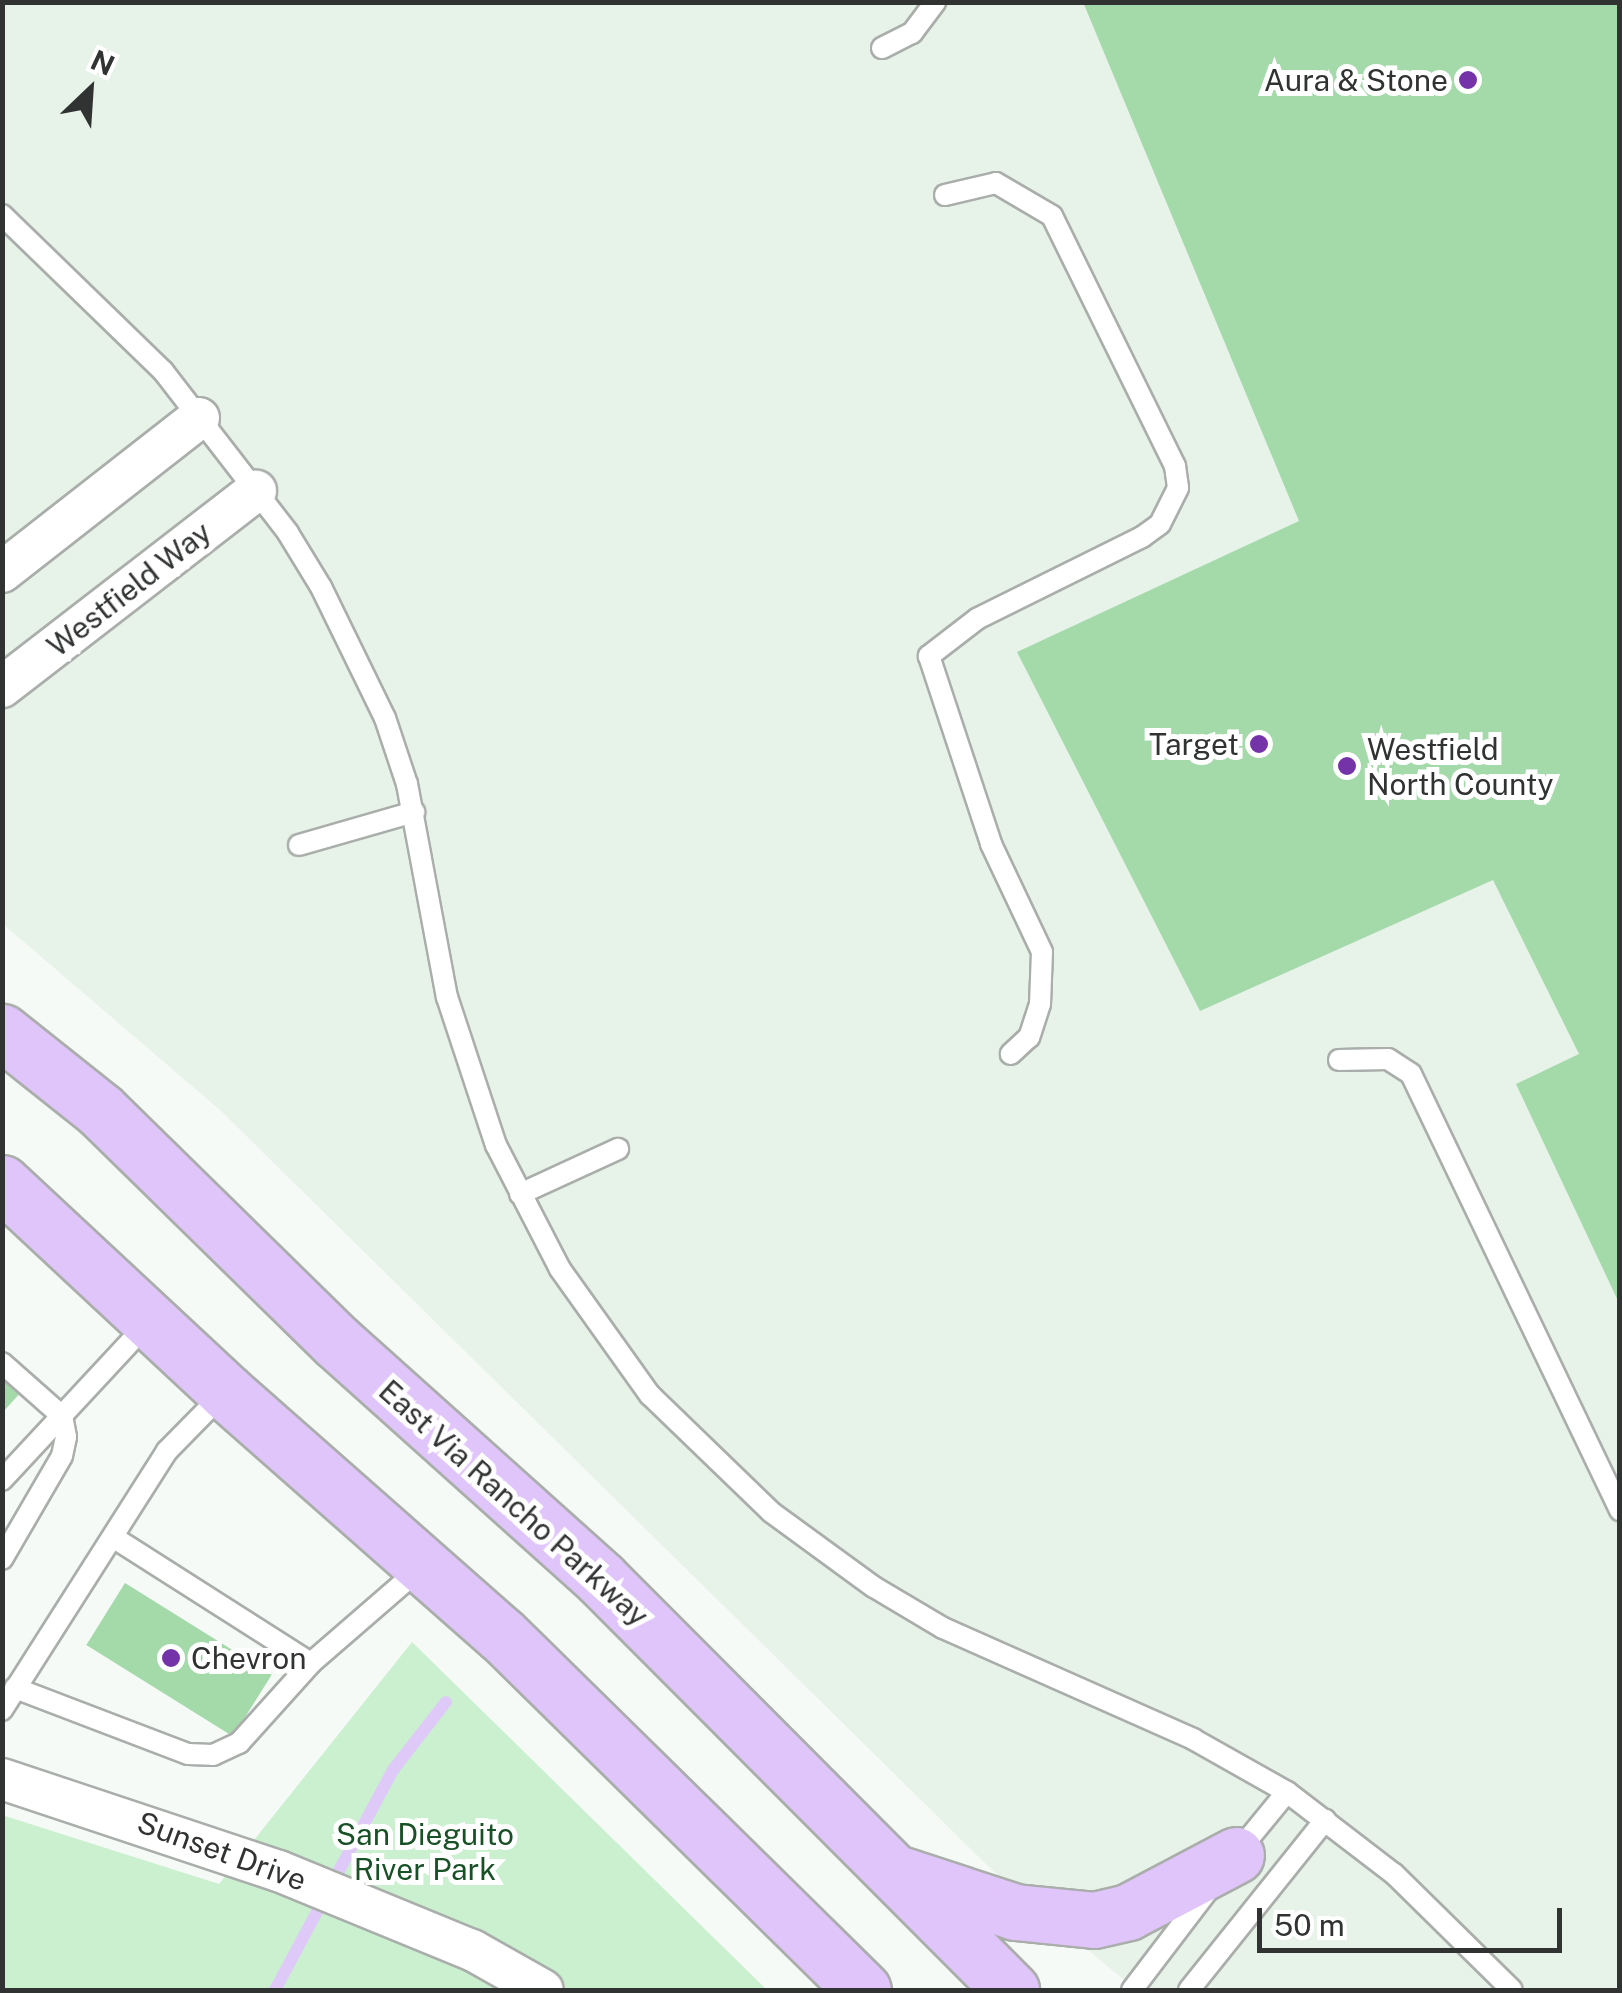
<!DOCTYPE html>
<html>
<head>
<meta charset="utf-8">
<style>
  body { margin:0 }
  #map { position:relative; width:1622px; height:1993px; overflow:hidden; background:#f6faf7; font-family:"Public Sans",sans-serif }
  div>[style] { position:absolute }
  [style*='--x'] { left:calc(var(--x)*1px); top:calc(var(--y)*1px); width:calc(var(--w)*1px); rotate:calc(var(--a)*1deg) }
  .built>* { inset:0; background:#e7f2e8 }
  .green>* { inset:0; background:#cbf0d0 }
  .stream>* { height:12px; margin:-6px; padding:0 6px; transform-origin:6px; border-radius:6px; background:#dfc9f9 }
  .building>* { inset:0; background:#a4d9aa; transform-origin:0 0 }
  .roads { filter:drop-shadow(2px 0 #aaaeab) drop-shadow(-2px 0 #aaaeab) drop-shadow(0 2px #aaaeab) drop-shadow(0 -2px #aaaeab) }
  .service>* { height:20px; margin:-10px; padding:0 10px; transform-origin:10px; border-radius:10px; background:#fff }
  .minor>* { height:40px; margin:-20px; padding:0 20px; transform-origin:20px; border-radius:20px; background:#fff }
  .primary>* { height:55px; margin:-27.5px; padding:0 27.5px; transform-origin:27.5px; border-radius:27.5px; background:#e0c5fb }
  .dots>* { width:28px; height:28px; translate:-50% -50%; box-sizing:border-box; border:5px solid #fff; border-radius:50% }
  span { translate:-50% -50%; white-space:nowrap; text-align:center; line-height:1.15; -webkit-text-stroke:10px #fff; paint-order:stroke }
  .poi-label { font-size:30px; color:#313332 }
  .right { translate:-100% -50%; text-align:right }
  .left { translate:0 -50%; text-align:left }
  .street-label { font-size:30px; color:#313332 }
  .park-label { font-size:30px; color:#185125 }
  .frame { position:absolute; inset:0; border:5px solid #313332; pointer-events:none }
  .north { position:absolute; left:40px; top:40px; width:100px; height:100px; -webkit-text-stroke:8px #fff; paint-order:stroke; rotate:25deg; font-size:28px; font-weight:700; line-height:40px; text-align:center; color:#313332 }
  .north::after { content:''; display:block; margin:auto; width:35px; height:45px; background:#313332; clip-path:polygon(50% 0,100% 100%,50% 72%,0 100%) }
  .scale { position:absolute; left:1257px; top:1908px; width:305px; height:45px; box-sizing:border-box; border:5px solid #313332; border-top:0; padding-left:12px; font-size:30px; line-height:35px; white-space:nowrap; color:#313332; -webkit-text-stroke:8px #fff; paint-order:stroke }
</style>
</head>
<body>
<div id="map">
  <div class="built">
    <div style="clip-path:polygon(3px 3px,1619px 3px,1619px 1990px,1136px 1990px,992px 1870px,220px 1110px,3px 924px)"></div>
  </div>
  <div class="green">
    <div style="clip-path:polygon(412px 1642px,767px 1990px,3px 1990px,2px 1815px,219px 1884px)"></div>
  </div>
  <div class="stream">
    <div style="--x:275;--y:1990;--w:250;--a:-61.8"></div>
    <div style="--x:393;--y:1770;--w:86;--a:-52.1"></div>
  </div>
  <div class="building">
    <div style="clip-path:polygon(1083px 2px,1620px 2px,1620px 1305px,1516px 1084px,1579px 1054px,1493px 880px,1200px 1011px,1017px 652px,1299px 521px)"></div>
    <div style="clip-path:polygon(2px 1373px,22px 1391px,2px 1413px)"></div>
    <div style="left:125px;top:1583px;width:173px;height:73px;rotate:32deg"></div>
  </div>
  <div class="roads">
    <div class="service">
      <div style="--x:882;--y:48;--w:34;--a:-27"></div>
      <div style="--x:912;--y:33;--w:39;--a:-53"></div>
      <div style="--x:945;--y:195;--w:52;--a:-13.2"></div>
      <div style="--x:996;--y:183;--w:65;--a:30.5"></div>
      <div style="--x:1052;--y:216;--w:279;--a:63.8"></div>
      <div style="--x:1175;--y:466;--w:22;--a:82"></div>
      <div style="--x:1178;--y:488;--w:40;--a:116.6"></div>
      <div style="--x:1160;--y:524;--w:22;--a:144"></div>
      <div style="--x:1142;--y:537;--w:184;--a:153.6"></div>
      <div style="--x:977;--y:619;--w:61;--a:142.4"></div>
      <div style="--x:929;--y:656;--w:198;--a:71.7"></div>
      <div style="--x:991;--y:844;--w:119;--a:64.7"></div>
      <div style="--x:1042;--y:952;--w:52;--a:92.2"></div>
      <div style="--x:1040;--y:1004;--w:35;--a:108"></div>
      <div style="--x:1029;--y:1037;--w:25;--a:137"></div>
      <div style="--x:2;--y:215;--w:224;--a:44.1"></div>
      <div style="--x:163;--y:371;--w:205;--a:52.3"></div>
      <div style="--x:288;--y:533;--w:63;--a:58.6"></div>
      <div style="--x:321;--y:587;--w:146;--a:64"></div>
      <div style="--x:385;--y:718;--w:70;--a:71.6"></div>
      <div style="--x:407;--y:784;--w:217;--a:79.4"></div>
      <div style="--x:447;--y:997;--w:156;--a:71.7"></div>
      <div style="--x:496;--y:1145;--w:140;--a:62.7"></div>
      <div style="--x:560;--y:1269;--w:155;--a:54.5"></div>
      <div style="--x:650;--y:1395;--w:168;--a:44"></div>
      <div style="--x:771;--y:1512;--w:127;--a:36.1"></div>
      <div style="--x:874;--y:1587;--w:80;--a:30.7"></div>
      <div style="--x:943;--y:1628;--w:274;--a:23.9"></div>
      <div style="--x:1193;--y:1739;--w:108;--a:29.4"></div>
      <div style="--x:1287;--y:1792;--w:135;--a:37.5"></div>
      <div style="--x:1394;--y:1874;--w:165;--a:44.5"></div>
      <div style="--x:299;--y:845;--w:120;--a:-16"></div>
      <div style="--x:1339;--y:1060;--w:49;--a:-1.2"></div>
      <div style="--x:1388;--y:1059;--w:27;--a:33"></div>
      <div style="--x:1411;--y:1074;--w:484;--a:64.4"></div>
      <div style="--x:520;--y:1194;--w:108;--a:-24.7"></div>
      <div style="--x:2;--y:1363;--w:80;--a:41.5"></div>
      <div style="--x:62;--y:1416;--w:21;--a:79"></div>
      <div style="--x:66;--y:1437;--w:19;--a:102"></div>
      <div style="--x:62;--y:1456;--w:119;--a:120.2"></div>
      <div style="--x:2;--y:1480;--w:213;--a:-47.1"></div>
      <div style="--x:116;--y:1539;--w:231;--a:32.5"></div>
      <div style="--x:311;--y:1663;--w:147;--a:-40.9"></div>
      <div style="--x:15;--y:1688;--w:185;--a:20.9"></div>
      <div style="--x:188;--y:1754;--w:25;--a:2"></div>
      <div style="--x:213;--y:1755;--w:29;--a:-25"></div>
      <div style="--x:239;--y:1743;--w:108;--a:-48"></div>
      <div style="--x:2;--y:1710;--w:307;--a:-57.5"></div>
      <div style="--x:167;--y:1451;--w:81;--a:-45.5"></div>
      <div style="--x:1236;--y:1854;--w:80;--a:-50.6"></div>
      <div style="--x:1132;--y:1990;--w:127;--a:-52.7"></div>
      <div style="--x:1189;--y:1990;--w:218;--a:-51.3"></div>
    </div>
    <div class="minor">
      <div style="--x:2;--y:572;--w:250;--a:-38"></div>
      <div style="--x:2;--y:687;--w:321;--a:-37.7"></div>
      <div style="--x:2;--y:1779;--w:292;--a:18.4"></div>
      <div style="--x:279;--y:1871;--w:209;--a:22.3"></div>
      <div style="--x:472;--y:1950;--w:81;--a:29.4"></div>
    </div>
    <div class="primary">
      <div style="--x:2;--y:1032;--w:125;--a:38.5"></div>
      <div style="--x:100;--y:1110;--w:332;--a:44.4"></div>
      <div style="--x:337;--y:1342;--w:355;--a:41.9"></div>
      <div style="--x:601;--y:1579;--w:581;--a:45.07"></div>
      <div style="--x:2;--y:1183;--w:306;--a:43"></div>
      <div style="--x:226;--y:1392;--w:368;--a:41.4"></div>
      <div style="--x:502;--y:1635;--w:506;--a:44.52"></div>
      <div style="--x:902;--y:1875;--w:119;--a:18.1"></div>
      <div style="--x:1015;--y:1912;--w:79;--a:5.8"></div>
      <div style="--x:1094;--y:1920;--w:35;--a:-13"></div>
      <div style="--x:1128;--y:1912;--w:122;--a:-27.8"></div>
    </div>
  </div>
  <div class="dots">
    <div style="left:1468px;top:80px;background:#7433a8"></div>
    <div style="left:1259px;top:744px;background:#7433a8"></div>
    <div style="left:1347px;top:766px;background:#7433a8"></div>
    <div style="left:171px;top:1658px;background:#7433a8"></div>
  </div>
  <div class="poi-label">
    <span class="right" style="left:1448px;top:80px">Aura &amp; Stone</span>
    <span class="right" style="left:1239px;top:744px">Target</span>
    <span class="left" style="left:1367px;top:766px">Westfield<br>North County</span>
    <span class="left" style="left:191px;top:1658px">Chevron</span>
  </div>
  <div class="street-label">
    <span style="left:129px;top:589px;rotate:-38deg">Westfield Way</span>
    <span style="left:514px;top:1503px;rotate:42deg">East Via Rancho Parkway</span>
    <span style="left:222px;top:1851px;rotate:20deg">Sunset Drive</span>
  </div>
  <div class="park-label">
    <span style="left:425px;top:1851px">San Dieguito<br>River Park</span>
  </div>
  <div class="frame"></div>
  <div class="north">N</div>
  <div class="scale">50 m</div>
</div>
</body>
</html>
